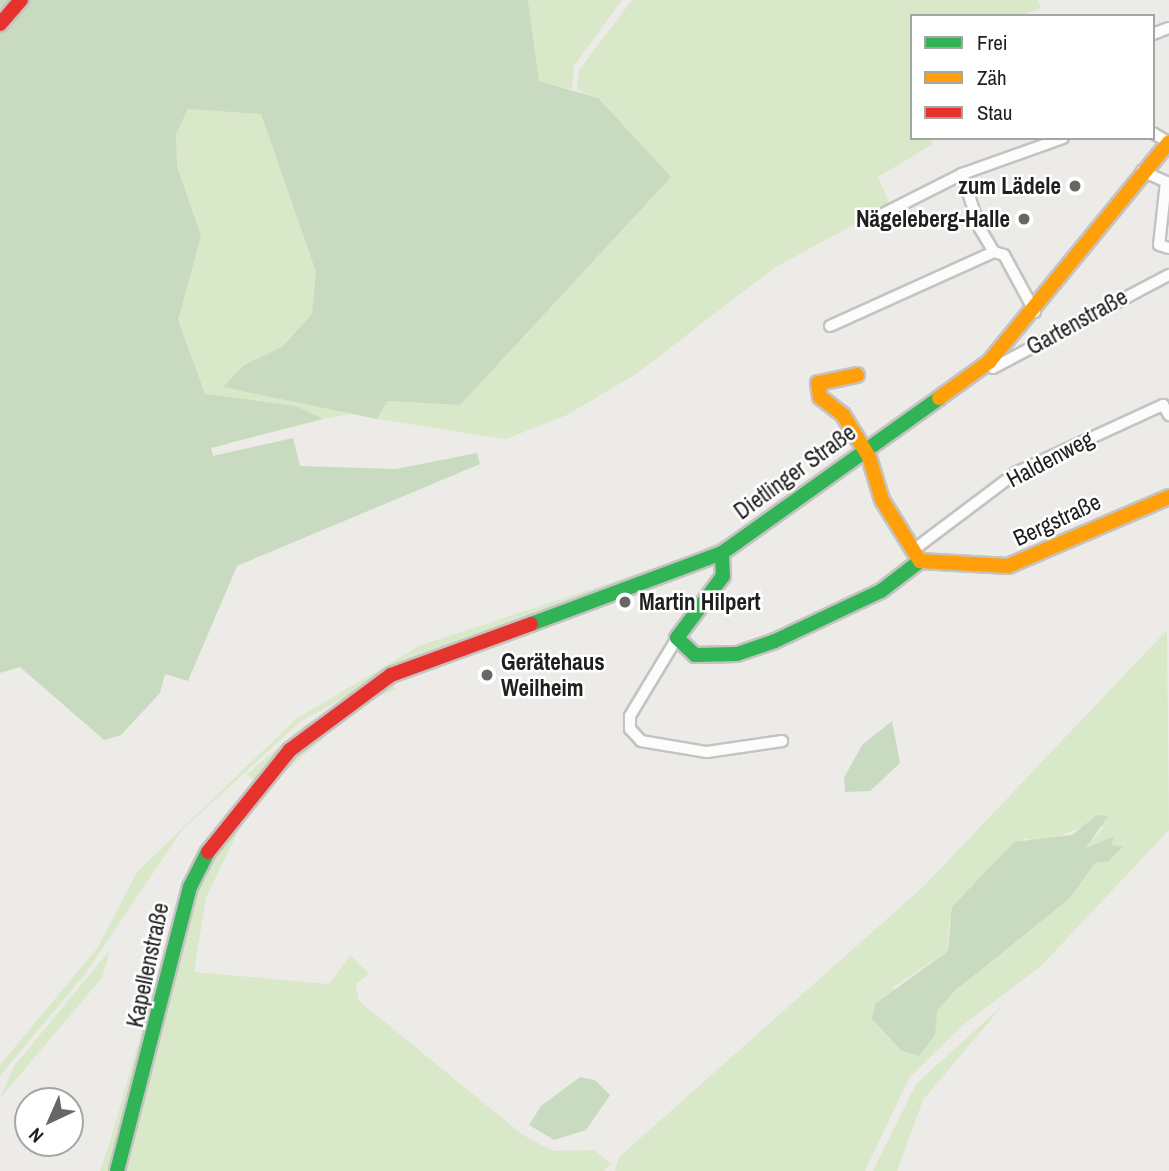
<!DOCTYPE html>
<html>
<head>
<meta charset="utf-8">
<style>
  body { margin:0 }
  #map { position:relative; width:1169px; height:1171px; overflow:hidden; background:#edebe8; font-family:"Archivo Narrow",sans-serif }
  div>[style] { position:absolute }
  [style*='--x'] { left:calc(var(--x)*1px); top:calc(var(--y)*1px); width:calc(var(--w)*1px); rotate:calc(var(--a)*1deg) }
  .grass>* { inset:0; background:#d9e8c9 }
  .forest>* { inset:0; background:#c8dabf }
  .roads { filter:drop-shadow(2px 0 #c4c3c2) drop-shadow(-2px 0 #c4c3c2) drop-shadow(0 2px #c4c3c2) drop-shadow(0 -2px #c4c3c2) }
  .street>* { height:10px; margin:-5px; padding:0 5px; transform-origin:5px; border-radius:5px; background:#fcfcfc }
  .fast>* { height:14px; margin:-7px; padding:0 7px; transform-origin:7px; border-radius:7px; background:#30b455 }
  .slow>* { height:14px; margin:-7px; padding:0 7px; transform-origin:7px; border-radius:7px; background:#ff9f0a }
  .jam>* { height:14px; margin:-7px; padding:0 7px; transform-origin:7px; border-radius:7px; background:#e5322d }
  .dots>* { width:19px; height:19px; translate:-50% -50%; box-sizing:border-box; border:4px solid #fff; border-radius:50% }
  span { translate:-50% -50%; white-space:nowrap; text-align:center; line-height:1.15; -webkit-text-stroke:5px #fff; paint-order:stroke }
  .poi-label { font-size:23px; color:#1f1f1f; font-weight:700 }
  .right { translate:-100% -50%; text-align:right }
  .left { translate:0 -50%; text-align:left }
  .street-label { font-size:23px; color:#1f1f1f }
  .legend { position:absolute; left:910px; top:14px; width:245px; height:126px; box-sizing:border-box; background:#fff; border:2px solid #a5a5a5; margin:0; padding:9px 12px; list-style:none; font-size:21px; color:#1f1f1f }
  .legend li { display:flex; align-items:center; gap:14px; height:35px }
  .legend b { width:35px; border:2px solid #a5a5a5 }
  .north { position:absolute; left:14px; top:1087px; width:70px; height:70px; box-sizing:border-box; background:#fff; border:2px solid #a5a5a5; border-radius:50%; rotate:224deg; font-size:19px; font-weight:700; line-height:28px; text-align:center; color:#1f1f1f }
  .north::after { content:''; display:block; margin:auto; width:24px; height:32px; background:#676665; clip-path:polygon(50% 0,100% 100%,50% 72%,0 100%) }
</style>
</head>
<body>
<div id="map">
  <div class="grass">
    <div style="clip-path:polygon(528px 0,622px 0,574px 66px,572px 89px,539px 82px)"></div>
    <div style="clip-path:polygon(632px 0,1038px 0,1041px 7px,1024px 16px,912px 16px,912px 138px,931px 138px,933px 144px,878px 177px,890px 205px,774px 268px,636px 374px,567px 415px,506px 439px,377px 419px,387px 401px,460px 405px,598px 98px,577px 90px,579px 70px)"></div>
    <div style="clip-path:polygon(188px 109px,261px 114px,316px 272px,312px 314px,282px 347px,244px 365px,224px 386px,279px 393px,351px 414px,323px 419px,296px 406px,205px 395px,177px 320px,201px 236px,177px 166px,176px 134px)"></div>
    <div style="clip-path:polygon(741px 531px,722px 547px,685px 562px,441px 647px,301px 721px,182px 830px,86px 973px,0 1076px,0 1065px,98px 947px,137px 872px,296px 719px,419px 646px,685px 558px)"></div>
    <div style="clip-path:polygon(evenodd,1167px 630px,1169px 830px,1040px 967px,963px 1025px,909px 1078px,865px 1171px,615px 1171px,619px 1157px,924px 886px,1167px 630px,1082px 827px,1104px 827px,1085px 848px,1115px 837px,1111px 845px,1124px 846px,1108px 862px,1095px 863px,1070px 898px,980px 966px,937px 1011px,892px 988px,948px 951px,949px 924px,1025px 838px,1043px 843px,1082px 827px)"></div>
    <div style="clip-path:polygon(392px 683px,396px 689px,362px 704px,269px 786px,237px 833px,206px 898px,194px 972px,329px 984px,350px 955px,369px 974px,356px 984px,359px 1001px,523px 1135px,553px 1151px,594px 1150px,611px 1164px,604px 1171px,126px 1171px,196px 885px,227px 833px,299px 748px,385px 684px)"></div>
    <div style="clip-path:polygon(337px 704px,254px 781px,247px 774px,305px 725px)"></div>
    <div style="clip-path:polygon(173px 922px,114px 1171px,100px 1171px,109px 1145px)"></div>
    <div style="clip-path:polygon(110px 950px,102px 978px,0 1098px,14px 1066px)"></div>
    <div style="clip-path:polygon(1004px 1004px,923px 1100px,897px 1171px,873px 1171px,916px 1084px)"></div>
  </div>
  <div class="forest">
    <div style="clip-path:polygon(0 0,528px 0,539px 81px,598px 98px,671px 177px,460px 405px,387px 401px,377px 419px,223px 387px,244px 365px,282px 347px,312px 314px,316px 272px,261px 114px,188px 109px,176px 134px,177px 166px,201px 236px,178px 320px,205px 394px,296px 406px,323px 419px,211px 448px,213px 456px,293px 438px,300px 466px,396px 469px,477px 453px,480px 464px,237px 566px,188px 681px,165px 674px,160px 693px,121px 735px,104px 740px,20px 667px,0 673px)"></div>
    <div style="clip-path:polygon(892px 721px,900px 763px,870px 791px,845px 792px,844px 778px,862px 745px)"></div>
    <div style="clip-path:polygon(1097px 815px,1108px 816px,1086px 848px,1115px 836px,1111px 845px,1124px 846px,1108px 862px,1095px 863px,1070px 898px,957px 989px,937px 1011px,935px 1035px,919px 1056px,902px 1051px,872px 1019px,875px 1004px,948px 951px,952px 907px,1014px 842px,1072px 835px)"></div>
    <div style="clip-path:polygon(580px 1077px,595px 1080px,610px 1095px,586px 1130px,554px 1140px,529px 1125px,541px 1106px)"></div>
  </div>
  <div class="roads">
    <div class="street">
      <div style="--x:1153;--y:34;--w:17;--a:-21"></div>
      <div style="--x:1153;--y:133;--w:17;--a:31"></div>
      <div style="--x:1142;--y:171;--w:30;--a:24"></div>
      <div style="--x:1166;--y:182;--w:63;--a:96.3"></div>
      <div style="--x:1159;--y:245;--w:10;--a:17"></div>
      <div style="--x:871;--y:220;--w:102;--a:-26.8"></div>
      <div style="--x:1035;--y:312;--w:65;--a:-118.5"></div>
      <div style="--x:1004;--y:255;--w:10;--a:-163"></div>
      <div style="--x:994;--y:252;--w:27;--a:-121"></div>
      <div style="--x:980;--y:229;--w:58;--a:-108.1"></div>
      <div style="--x:962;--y:174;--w:107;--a:-19.6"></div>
      <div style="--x:830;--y:326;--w:180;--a:-24.3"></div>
      <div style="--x:989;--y:362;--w:7;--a:56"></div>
      <div style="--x:993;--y:368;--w:199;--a:-27.9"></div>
      <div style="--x:912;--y:551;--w:131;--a:-37"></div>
      <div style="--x:1017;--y:472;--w:161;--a:-24.7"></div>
      <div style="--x:1163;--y:405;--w:12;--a:59"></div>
      <div style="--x:677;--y:638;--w:91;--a:121.1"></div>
      <div style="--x:630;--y:716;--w:13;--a:90"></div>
      <div style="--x:630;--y:729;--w:16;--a:47"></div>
      <div style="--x:641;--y:741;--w:67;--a:9.5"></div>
      <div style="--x:707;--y:752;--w:76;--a:-8.3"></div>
    </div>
    <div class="fast">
      <div style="--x:722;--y:553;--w:23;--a:88"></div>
      <div style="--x:723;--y:576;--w:77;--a:126.6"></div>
      <div style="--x:677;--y:638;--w:25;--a:43"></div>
      <div style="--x:695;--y:655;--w:42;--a:-1.4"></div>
      <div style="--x:737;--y:654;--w:40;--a:-18.9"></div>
      <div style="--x:775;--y:641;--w:117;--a:-25.3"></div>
      <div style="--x:881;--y:591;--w:49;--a:-37.6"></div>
      <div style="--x:531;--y:624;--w:204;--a:-20.4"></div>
      <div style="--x:722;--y:553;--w:267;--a:-35.5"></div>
      <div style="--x:117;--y:1171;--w:293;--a:-75.6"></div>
      <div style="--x:190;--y:887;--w:39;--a:-63"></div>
    </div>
    <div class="slow">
      <div style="--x:857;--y:375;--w:40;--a:168"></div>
      <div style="--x:818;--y:383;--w:14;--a:82"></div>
      <div style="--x:820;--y:397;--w:29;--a:38"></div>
      <div style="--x:843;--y:415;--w:49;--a:58.2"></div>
      <div style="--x:869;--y:457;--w:45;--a:73.2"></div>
      <div style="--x:882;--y:500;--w:72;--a:58.1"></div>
      <div style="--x:920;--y:561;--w:88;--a:3.3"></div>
      <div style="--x:1008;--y:566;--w:175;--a:-23.2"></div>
      <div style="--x:939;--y:398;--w:62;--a:-35.8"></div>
      <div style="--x:989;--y:362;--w:284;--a:-50.7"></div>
    </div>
    <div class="jam">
      <div style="--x:0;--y:24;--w:32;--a:-49"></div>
      <div style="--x:208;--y:852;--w:131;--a:-51.2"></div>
      <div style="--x:290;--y:750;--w:126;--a:-36.6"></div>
      <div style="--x:391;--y:675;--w:149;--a:-20"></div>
    </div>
  </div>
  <div class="dots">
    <div style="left:1075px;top:186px;background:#676665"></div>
    <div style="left:1024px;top:219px;background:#676665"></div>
    <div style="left:625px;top:602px;background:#676665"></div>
    <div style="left:487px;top:675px;background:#676665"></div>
  </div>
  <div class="poi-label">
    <span class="right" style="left:1061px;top:186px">zum Lädele</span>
    <span class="right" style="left:1010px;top:219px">Nägeleberg-Halle</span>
    <span class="left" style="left:639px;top:602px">Martin Hilpert</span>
    <span class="left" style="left:501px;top:675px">Gerätehaus<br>Weilheim</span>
  </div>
  <div class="street-label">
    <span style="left:1077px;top:322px;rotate:-29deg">Gartenstraße</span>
    <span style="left:1050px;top:459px;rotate:-28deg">Haldenweg</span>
    <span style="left:795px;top:472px;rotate:-36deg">Dietlinger Straße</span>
    <span style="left:1057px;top:520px;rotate:-25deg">Bergstraße</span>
    <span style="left:148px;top:965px;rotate:-78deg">Kapellenstraße</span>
  </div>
  <ul class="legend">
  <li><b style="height:9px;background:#30b455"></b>Frei</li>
  <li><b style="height:9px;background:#ff9f0a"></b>Zäh</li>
  <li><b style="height:9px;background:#e5322d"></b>Stau</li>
  </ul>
  <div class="north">N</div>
</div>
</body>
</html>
